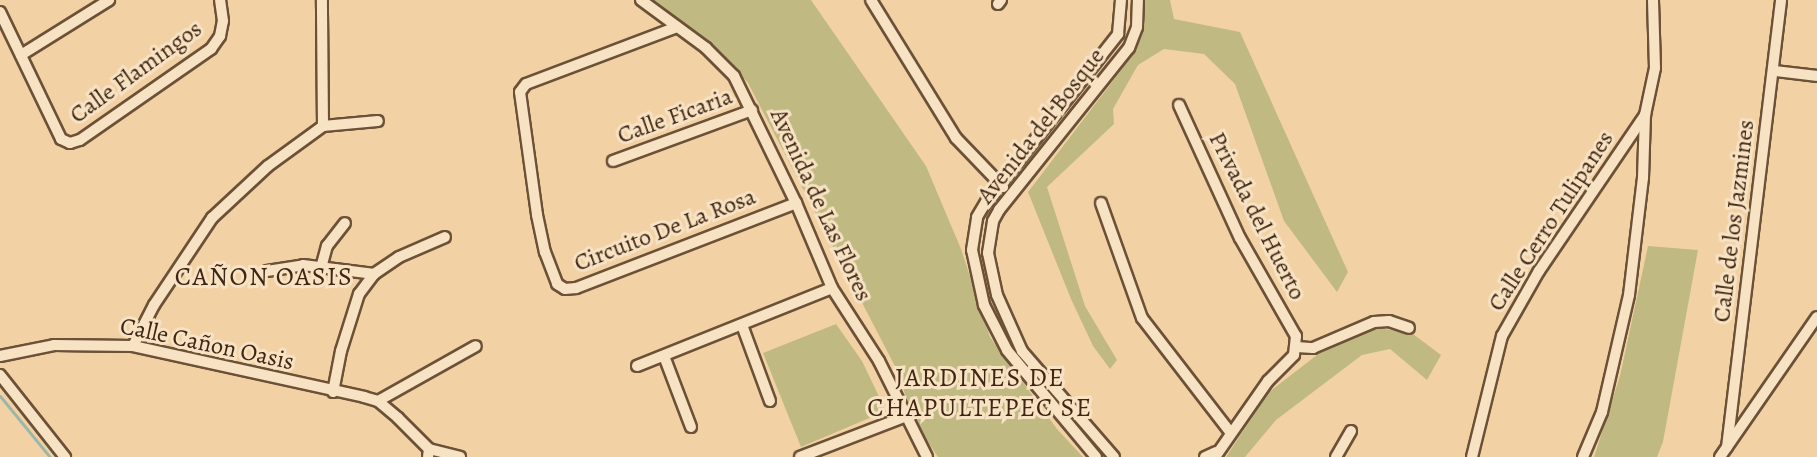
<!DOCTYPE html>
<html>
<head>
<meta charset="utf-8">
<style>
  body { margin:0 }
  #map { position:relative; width:1817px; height:457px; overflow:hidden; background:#f2d2a5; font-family:Alegreya,serif }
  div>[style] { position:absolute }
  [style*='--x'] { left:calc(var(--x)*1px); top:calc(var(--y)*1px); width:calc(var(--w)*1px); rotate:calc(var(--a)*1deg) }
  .green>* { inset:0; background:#c0ba82 }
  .stream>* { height:3px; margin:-1.5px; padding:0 1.5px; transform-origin:1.5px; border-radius:1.5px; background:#9bb7a9 }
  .roads { filter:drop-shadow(2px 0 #6c5137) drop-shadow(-2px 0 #6c5137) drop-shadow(0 2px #6c5137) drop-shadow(0 -2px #6c5137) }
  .minor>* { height:10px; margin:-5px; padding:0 5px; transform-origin:5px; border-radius:5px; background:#f7e2c4 }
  span { translate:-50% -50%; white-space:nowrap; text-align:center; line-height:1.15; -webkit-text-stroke:6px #f7e2c4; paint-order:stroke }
  .street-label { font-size:24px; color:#3f2612 }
  .neighbourhood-label { font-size:26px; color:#3f2612; letter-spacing:1.5px }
</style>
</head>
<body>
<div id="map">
  <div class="green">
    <div style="clip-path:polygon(652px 0,811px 0,926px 166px,961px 249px,990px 337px,1057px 429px,1083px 457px,938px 457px,913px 420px,898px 372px,748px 83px,722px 54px)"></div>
    <div style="clip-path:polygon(1141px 0,1170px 0,1174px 19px,1240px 32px,1348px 272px,1337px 292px,1284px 221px,1235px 84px,1204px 54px,1164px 49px,1138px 65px,1113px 109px,1114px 124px,1047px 187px,1085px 306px,1117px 360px,1110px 369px,1093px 346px,1071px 299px,1028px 192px,1135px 52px,1145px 24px)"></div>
    <div style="clip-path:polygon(1648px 246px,1698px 250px,1663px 442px,1657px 457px,1594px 457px,1620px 376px)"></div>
    <div style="clip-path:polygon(836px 324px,862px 361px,886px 411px,801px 447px,763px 353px)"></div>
    <div style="clip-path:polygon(1368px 326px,1413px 334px,1441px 355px,1427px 380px,1390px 349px,1362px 355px,1276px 420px,1245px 457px,1226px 457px,1269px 392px,1326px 348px)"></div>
  </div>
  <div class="stream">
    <div style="--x:0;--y:396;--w:79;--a:50.7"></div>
  </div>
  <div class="roads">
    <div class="minor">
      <div style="--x:641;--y:0;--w:81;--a:36.4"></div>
      <div style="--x:706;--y:48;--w:40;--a:45"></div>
      <div style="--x:734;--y:76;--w:141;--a:64"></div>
      <div style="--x:796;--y:203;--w:92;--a:67"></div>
      <div style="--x:832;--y:288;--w:87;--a:57.2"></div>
      <div style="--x:879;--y:361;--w:107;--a:63.4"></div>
      <div style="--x:871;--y:0;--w:162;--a:58.4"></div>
      <div style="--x:956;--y:138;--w:68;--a:46.2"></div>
      <div style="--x:998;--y:4;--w:5;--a:-53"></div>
      <div style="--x:0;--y:12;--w:141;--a:64.3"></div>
      <div style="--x:61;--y:139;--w:10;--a:24"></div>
      <div style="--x:70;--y:143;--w:10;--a:-17"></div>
      <div style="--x:80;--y:140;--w:160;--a:-34.8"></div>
      <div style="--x:211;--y:49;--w:16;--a:-55"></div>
      <div style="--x:220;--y:36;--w:15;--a:-79"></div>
      <div style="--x:223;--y:21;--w:21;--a:-98"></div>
      <div style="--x:677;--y:27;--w:161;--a:159.3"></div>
      <div style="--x:526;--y:84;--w:10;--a:127"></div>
      <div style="--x:520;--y:92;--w:124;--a:82.1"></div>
      <div style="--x:537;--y:215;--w:38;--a:78"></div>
      <div style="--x:545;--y:252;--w:34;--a:69"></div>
      <div style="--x:557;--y:284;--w:9;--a:32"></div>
      <div style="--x:565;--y:289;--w:11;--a:-5"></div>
      <div style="--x:576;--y:288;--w:236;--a:-21.1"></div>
      <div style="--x:21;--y:55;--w:104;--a:-32"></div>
      <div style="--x:1775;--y:71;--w:42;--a:6.8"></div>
      <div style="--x:1179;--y:105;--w:146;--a:65.4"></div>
      <div style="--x:1240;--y:238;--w:113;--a:60.3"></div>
      <div style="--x:1296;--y:336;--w:19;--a:96"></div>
      <div style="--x:1294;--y:355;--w:37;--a:135"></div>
      <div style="--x:1268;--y:381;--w:93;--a:124.9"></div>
      <div style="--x:323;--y:126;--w:55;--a:-5.2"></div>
      <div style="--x:613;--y:161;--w:148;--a:-20.1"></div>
      <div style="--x:1101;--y:203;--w:122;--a:70.4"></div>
      <div style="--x:1142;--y:318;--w:144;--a:52.3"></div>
      <div style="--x:321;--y:268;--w:23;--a:-75"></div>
      <div style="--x:327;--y:246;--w:29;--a:-52"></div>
      <div style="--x:267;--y:271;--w:36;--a:-9"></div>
      <div style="--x:303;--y:265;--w:72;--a:7.2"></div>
      <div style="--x:742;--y:325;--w:81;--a:69.8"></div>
      <div style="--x:133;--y:346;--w:46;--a:-62.9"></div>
      <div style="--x:154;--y:305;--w:105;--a:-56.3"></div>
      <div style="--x:212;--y:218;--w:76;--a:-42.9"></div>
      <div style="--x:268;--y:166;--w:68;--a:-36"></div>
      <div style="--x:323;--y:126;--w:126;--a:-90.5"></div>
      <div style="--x:1297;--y:347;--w:16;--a:4"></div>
      <div style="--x:1313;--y:348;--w:66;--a:-23.1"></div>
      <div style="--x:1374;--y:322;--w:15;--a:-4"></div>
      <div style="--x:1389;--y:321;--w:21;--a:19"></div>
      <div style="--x:0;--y:356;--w:55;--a:-11.5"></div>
      <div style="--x:54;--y:345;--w:79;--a:0.7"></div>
      <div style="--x:133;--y:346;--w:237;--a:12.4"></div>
      <div style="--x:364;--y:397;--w:15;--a:16"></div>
      <div style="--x:378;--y:401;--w:26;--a:40"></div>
      <div style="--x:398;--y:418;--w:44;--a:45"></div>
      <div style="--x:429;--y:449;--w:8;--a:97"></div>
      <div style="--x:664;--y:356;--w:76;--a:69.2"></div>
      <div style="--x:637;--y:366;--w:210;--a:-21.8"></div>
      <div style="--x:0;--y:375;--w:105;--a:51.6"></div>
      <div style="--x:333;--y:392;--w:42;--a:-79"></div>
      <div style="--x:341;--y:351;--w:60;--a:-72.5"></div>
      <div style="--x:359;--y:294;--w:25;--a:-53"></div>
      <div style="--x:374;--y:274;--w:30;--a:-34"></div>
      <div style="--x:399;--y:257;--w:50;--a:-23.5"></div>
      <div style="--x:378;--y:401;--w:112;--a:-29.3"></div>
      <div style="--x:1727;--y:447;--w:450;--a:-83.1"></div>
      <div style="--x:429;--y:449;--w:32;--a:14"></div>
      <div style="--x:800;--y:457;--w:111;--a:-21"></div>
      <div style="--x:1096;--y:457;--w:139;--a:-129.8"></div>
      <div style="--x:1007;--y:350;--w:51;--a:-117.1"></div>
      <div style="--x:984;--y:305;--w:56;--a:-102.3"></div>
      <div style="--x:972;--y:250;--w:33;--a:-81"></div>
      <div style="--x:977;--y:217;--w:17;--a:-59"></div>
      <div style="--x:986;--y:202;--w:214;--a:-51.8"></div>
      <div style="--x:1118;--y:34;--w:34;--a:-85"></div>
      <div style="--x:1114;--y:457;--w:140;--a:-131"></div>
      <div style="--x:1022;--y:351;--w:61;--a:-114.1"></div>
      <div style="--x:997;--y:295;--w:43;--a:-102.1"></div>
      <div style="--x:988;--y:253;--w:32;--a:-81"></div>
      <div style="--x:993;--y:221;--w:13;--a:-61"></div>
      <div style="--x:999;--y:210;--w:208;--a:-51.3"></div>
      <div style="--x:1129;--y:48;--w:22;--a:-69"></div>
      <div style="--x:1137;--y:27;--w:27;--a:-88"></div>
      <div style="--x:1205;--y:457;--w:12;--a:-24"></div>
      <div style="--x:1336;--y:457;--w:30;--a:-60"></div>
      <div style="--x:1472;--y:457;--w:125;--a:-76.1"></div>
      <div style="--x:1502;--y:336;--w:75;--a:-60.4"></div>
      <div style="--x:1539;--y:271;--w:189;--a:-55.8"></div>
      <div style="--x:1583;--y:457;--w:49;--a:-67.1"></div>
      <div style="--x:1602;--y:412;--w:120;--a:-77"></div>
      <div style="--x:1629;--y:295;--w:118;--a:-83.2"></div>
      <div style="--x:1643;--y:178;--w:63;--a:-88.2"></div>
      <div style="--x:1645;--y:115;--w:48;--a:-78"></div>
      <div style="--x:1655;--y:68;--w:68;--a:-91.7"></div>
      <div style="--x:1720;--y:457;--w:170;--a:-55.3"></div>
    </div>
  </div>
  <div class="street-label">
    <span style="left:136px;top:72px;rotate:-36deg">Calle Flamingos</span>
    <span style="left:675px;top:116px;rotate:-20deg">Calle Ficaria</span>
    <span style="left:1041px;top:126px;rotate:-52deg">Avenida del Bosque</span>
    <span style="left:821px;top:205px;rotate:65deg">Avenida de Las Flores</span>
    <span style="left:1257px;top:216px;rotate:63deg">Privada del Huerto</span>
    <span style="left:1551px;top:221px;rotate:-57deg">Calle Cerro Tulipanes</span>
    <span style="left:1734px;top:221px;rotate:-83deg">Calle de los Jazmines</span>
    <span style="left:665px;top:230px;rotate:-21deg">Circuito De La Rosa</span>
    <span style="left:207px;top:344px;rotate:12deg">Calle Cañon Oasis</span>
  </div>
  <div class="neighbourhood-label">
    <span style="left:264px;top:277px">CAÑON OASIS</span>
    <span style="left:980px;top:393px">JARDINES DE<br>CHAPULTEPEC SE</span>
  </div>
</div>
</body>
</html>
